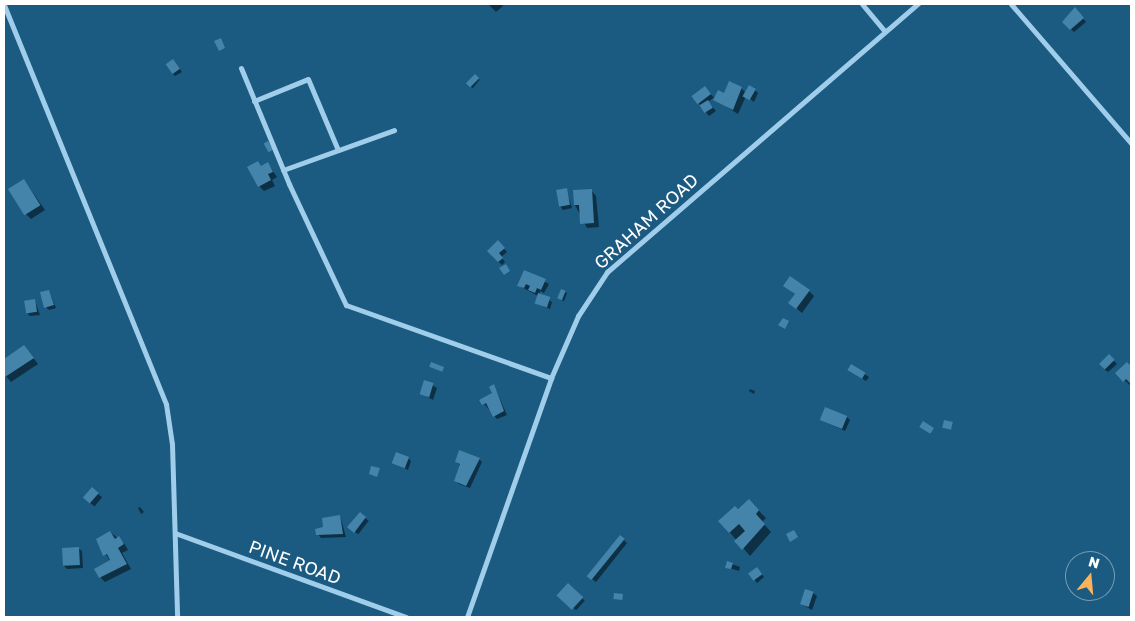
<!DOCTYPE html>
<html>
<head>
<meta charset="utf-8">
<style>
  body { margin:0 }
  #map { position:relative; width:1135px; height:621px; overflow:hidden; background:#1b5a81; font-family:"Golos Text",sans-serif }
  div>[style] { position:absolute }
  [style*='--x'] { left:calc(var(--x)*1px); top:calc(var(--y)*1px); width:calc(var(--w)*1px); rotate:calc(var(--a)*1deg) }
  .shadow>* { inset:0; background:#0007; transform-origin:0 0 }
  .building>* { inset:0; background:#4484ab; transform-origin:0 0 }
  .street>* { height:5px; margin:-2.5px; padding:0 2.5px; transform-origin:2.5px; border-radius:2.5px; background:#a0ceea }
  span { translate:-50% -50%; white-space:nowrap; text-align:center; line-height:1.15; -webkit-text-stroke:5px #1b5a81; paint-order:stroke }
  .street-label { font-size:18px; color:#fff }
  .frame { position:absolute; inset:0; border:5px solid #fff; pointer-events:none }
  .north { position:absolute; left:1065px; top:551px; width:50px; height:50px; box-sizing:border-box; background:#1b5a81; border:1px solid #769cb3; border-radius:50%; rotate:17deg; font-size:14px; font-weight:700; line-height:20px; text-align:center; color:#fff }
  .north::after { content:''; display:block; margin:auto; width:18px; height:22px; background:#fbb25d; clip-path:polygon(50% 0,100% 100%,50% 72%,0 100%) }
</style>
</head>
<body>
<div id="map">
  <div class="shadow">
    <div style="clip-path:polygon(488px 4px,501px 4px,503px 6px,496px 12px)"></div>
    <div style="clip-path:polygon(1078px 12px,1086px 22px,1074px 32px,1063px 22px)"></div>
    <div style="clip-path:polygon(173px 60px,182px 72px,175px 76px,172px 73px)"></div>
    <div style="left:475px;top:76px;width:6px;height:11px;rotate:39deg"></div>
    <div style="clip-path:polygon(741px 88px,746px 93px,755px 90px,758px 93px,754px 102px,746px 96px,738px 114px,713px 98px,708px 102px,716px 111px,709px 116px,694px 97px,708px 91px,715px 99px)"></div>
    <div style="clip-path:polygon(258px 163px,262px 167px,268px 164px,277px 177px,272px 180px,275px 186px,264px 191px,259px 186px)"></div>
    <div style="clip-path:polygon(24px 180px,45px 210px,31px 219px,26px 214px)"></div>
    <div style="clip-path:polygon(566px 189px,572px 208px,563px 210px,560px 206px)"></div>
    <div style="clip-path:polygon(591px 190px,596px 196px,599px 227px,587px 228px,575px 205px)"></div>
    <div style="clip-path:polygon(498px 242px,507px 252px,501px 257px,505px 262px,502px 265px,488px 251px)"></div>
    <div style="clip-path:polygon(525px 271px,549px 284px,544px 293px,540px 291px,539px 294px,552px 302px,550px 309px,536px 303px,538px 296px,518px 285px)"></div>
    <div style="clip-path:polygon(785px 286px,809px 291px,814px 296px,802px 313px,790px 303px,796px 295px)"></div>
    <div style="clip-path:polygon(49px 291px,56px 308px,49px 310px,46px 307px)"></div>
    <div style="clip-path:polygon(562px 291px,567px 293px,564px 301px,561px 300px)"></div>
    <div style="clip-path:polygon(35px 301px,40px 315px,30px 316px,27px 313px)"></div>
    <div style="clip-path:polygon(24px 346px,38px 364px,11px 382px,4px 374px,4px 360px)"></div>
    <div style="clip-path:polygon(1109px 356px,1117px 364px,1108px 372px,1104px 369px)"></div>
    <div style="clip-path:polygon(1127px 364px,1131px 368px,1131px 386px,1122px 378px)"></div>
    <div style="clip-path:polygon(851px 366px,869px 377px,866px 381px,849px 370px)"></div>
    <div style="clip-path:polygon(425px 381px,437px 388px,433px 400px,421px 393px)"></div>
    <div style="clip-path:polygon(494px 386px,507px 415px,497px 419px,481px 400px,493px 393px)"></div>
    <div style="clip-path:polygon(750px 389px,755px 391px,754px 394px,749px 391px)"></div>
    <div style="clip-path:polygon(847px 417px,850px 420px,845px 431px,821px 420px)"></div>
    <div style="clip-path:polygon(408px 458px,411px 461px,408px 470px,393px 462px)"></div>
    <div style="clip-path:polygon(479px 459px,482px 462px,470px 488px,459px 484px,456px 481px,460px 465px,456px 462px)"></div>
    <div style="left:92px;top:489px;width:13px;height:12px;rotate:39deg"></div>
    <div style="clip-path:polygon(749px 501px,766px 518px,762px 522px,771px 532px,750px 556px,720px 521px)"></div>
    <div style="clip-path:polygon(140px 507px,144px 512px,141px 514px,138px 508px)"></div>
    <div style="left:360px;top:514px;width:11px;height:17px;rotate:38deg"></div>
    <div style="clip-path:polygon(340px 516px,346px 537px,321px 538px,318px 534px)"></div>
    <div style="clip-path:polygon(110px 532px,124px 543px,128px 550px,122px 553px,131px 569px,105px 582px,100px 577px,110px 561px,97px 540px)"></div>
    <div style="clip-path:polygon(624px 540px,627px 543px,596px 582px,592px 579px)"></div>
    <div style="clip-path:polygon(78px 548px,82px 551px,83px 568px,67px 569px,64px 566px)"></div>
    <div style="clip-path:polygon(732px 564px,740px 567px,739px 571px,726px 567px)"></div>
    <div style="clip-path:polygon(760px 572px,764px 577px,757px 583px,750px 574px)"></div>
    <div style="left:568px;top:585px;width:23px;height:13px;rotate:43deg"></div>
    <div style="clip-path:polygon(813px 593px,817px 596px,812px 610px,801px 604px)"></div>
  </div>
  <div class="building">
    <div style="clip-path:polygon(1075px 7px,1084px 18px,1070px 30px,1062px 22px)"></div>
    <div style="clip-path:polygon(221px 38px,225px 48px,219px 51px,214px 41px)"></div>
    <div style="left:173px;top:59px;width:12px;height:9px;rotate:55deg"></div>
    <div style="left:475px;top:74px;width:6px;height:13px;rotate:45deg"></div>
    <div style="clip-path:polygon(729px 81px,742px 87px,733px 110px,713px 100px,718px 90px,724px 93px)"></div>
    <div style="left:749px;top:85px;width:8px;height:13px;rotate:30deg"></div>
    <div style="left:705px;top:86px;width:10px;height:17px;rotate:53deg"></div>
    <div style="left:708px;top:100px;width:9px;height:10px;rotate:58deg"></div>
    <div style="left:268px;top:141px;width:10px;height:5px;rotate:61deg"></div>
    <div style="clip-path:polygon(258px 161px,261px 166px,268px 162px,273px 172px,268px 174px,271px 180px,258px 187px,247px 167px)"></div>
    <div style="left:24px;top:179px;width:31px;height:19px;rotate:58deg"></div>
    <div style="left:567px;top:188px;width:17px;height:11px;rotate:80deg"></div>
    <div style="clip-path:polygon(592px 189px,594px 223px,580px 224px,579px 205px,574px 205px,573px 190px)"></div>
    <div style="clip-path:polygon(498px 240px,505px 248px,499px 253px,503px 258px,498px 262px,487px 251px)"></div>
    <div style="clip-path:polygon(506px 264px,510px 271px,504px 275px,499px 268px)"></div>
    <div style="clip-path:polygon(524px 270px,546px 279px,541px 290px,537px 288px,535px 293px,528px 290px,530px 286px,526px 284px,524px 288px,517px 286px)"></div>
    <div style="clip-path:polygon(790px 276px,810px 290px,796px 309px,788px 303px,795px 294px,783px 286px)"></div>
    <div style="left:561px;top:289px;width:5px;height:10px;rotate:22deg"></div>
    <div style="clip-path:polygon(49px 290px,54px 305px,44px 308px,40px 292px)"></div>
    <div style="left:538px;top:293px;width:13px;height:11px;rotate:18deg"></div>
    <div style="left:35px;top:299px;width:13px;height:11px;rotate:81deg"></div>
    <div style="clip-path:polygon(783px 318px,789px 321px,785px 329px,778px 325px)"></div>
    <div style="clip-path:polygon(24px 345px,34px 358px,5px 377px,4px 359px)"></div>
    <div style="left:1109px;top:354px;width:8px;height:14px;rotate:45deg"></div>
    <div style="left:431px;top:362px;width:14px;height:5px;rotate:21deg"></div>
    <div style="clip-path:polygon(1127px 362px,1131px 366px,1131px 384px,1126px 379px,1123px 382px,1115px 373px)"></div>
    <div style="left:851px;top:364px;width:17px;height:7px;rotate:31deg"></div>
    <div style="left:424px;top:380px;width:10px;height:15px;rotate:17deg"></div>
    <div style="clip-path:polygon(494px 384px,504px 411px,493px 417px,486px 403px,482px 405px,479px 400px,492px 393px,489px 387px)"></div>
    <div style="left:825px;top:407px;width:24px;height:14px;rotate:22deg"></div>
    <div style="left:944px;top:420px;width:9px;height:8px;rotate:13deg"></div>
    <div style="left:923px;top:421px;width:13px;height:7px;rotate:32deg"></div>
    <div style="clip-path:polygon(459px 450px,480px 458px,466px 486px,454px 481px,460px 464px,455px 462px)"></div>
    <div style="left:396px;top:452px;width:14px;height:12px;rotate:21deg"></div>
    <div style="clip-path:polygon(371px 466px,380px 468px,377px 477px,369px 474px)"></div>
    <div style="left:92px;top:487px;width:9px;height:14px;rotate:41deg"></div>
    <div style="clip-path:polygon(749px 499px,759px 510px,756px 514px,765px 524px,742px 550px,734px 541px,745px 531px,739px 524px,729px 533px,718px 521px,735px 506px,738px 509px)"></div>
    <div style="clip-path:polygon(360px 512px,366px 517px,354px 533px,347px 527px)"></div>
    <div style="clip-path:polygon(340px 515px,343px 534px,316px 535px,315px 529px,323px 527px,322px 518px)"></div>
    <div style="clip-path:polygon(794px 530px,798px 537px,790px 542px,786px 534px)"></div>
    <div style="clip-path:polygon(110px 531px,115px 539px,119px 536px,124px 544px,118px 548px,127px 564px,99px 578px,94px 569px,110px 560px,107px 554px,103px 556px,96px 539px)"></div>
    <div style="left:620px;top:535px;width:6px;height:53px;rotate:39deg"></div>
    <div style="left:79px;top:547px;width:18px;height:17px;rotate:87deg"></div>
    <div style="clip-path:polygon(727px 561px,733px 563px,731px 569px,725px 568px)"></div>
    <div style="left:757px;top:567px;width:9px;height:11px;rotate:54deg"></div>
    <div style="left:568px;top:583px;width:21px;height:17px;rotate:43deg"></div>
    <div style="left:805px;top:589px;width:9px;height:16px;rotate:18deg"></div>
    <div style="left:614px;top:593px;width:9px;height:6px;rotate:6deg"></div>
  </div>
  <div class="street">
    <div style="--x:862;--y:4;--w:35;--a:50"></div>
    <div style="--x:1011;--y:4;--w:184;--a:49.2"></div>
    <div style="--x:4;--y:5;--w:431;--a:67.9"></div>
    <div style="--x:166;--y:404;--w:40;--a:81.5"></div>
    <div style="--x:172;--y:444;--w:173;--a:88.3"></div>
    <div style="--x:241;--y:68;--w:126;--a:67.5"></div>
    <div style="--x:289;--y:184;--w:134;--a:64.8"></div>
    <div style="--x:346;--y:305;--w:218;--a:19.6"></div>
    <div style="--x:254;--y:101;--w:58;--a:-22.2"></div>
    <div style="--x:308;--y:79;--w:77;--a:67.1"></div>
    <div style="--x:283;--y:170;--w:118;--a:-19.8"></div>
    <div style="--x:175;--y:533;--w:246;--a:20"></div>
    <div style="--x:467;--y:617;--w:253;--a:-70.6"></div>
    <div style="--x:551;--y:378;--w:68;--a:-66.5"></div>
    <div style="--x:578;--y:316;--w:53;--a:-56.6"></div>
    <div style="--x:607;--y:272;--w:411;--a:-40.8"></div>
  </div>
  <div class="street-label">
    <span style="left:646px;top:221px;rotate:-42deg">GRAHAM ROAD</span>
    <span style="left:295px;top:562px;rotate:20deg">PINE ROAD</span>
  </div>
  <div class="frame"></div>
  <div class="north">N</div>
</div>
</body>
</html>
